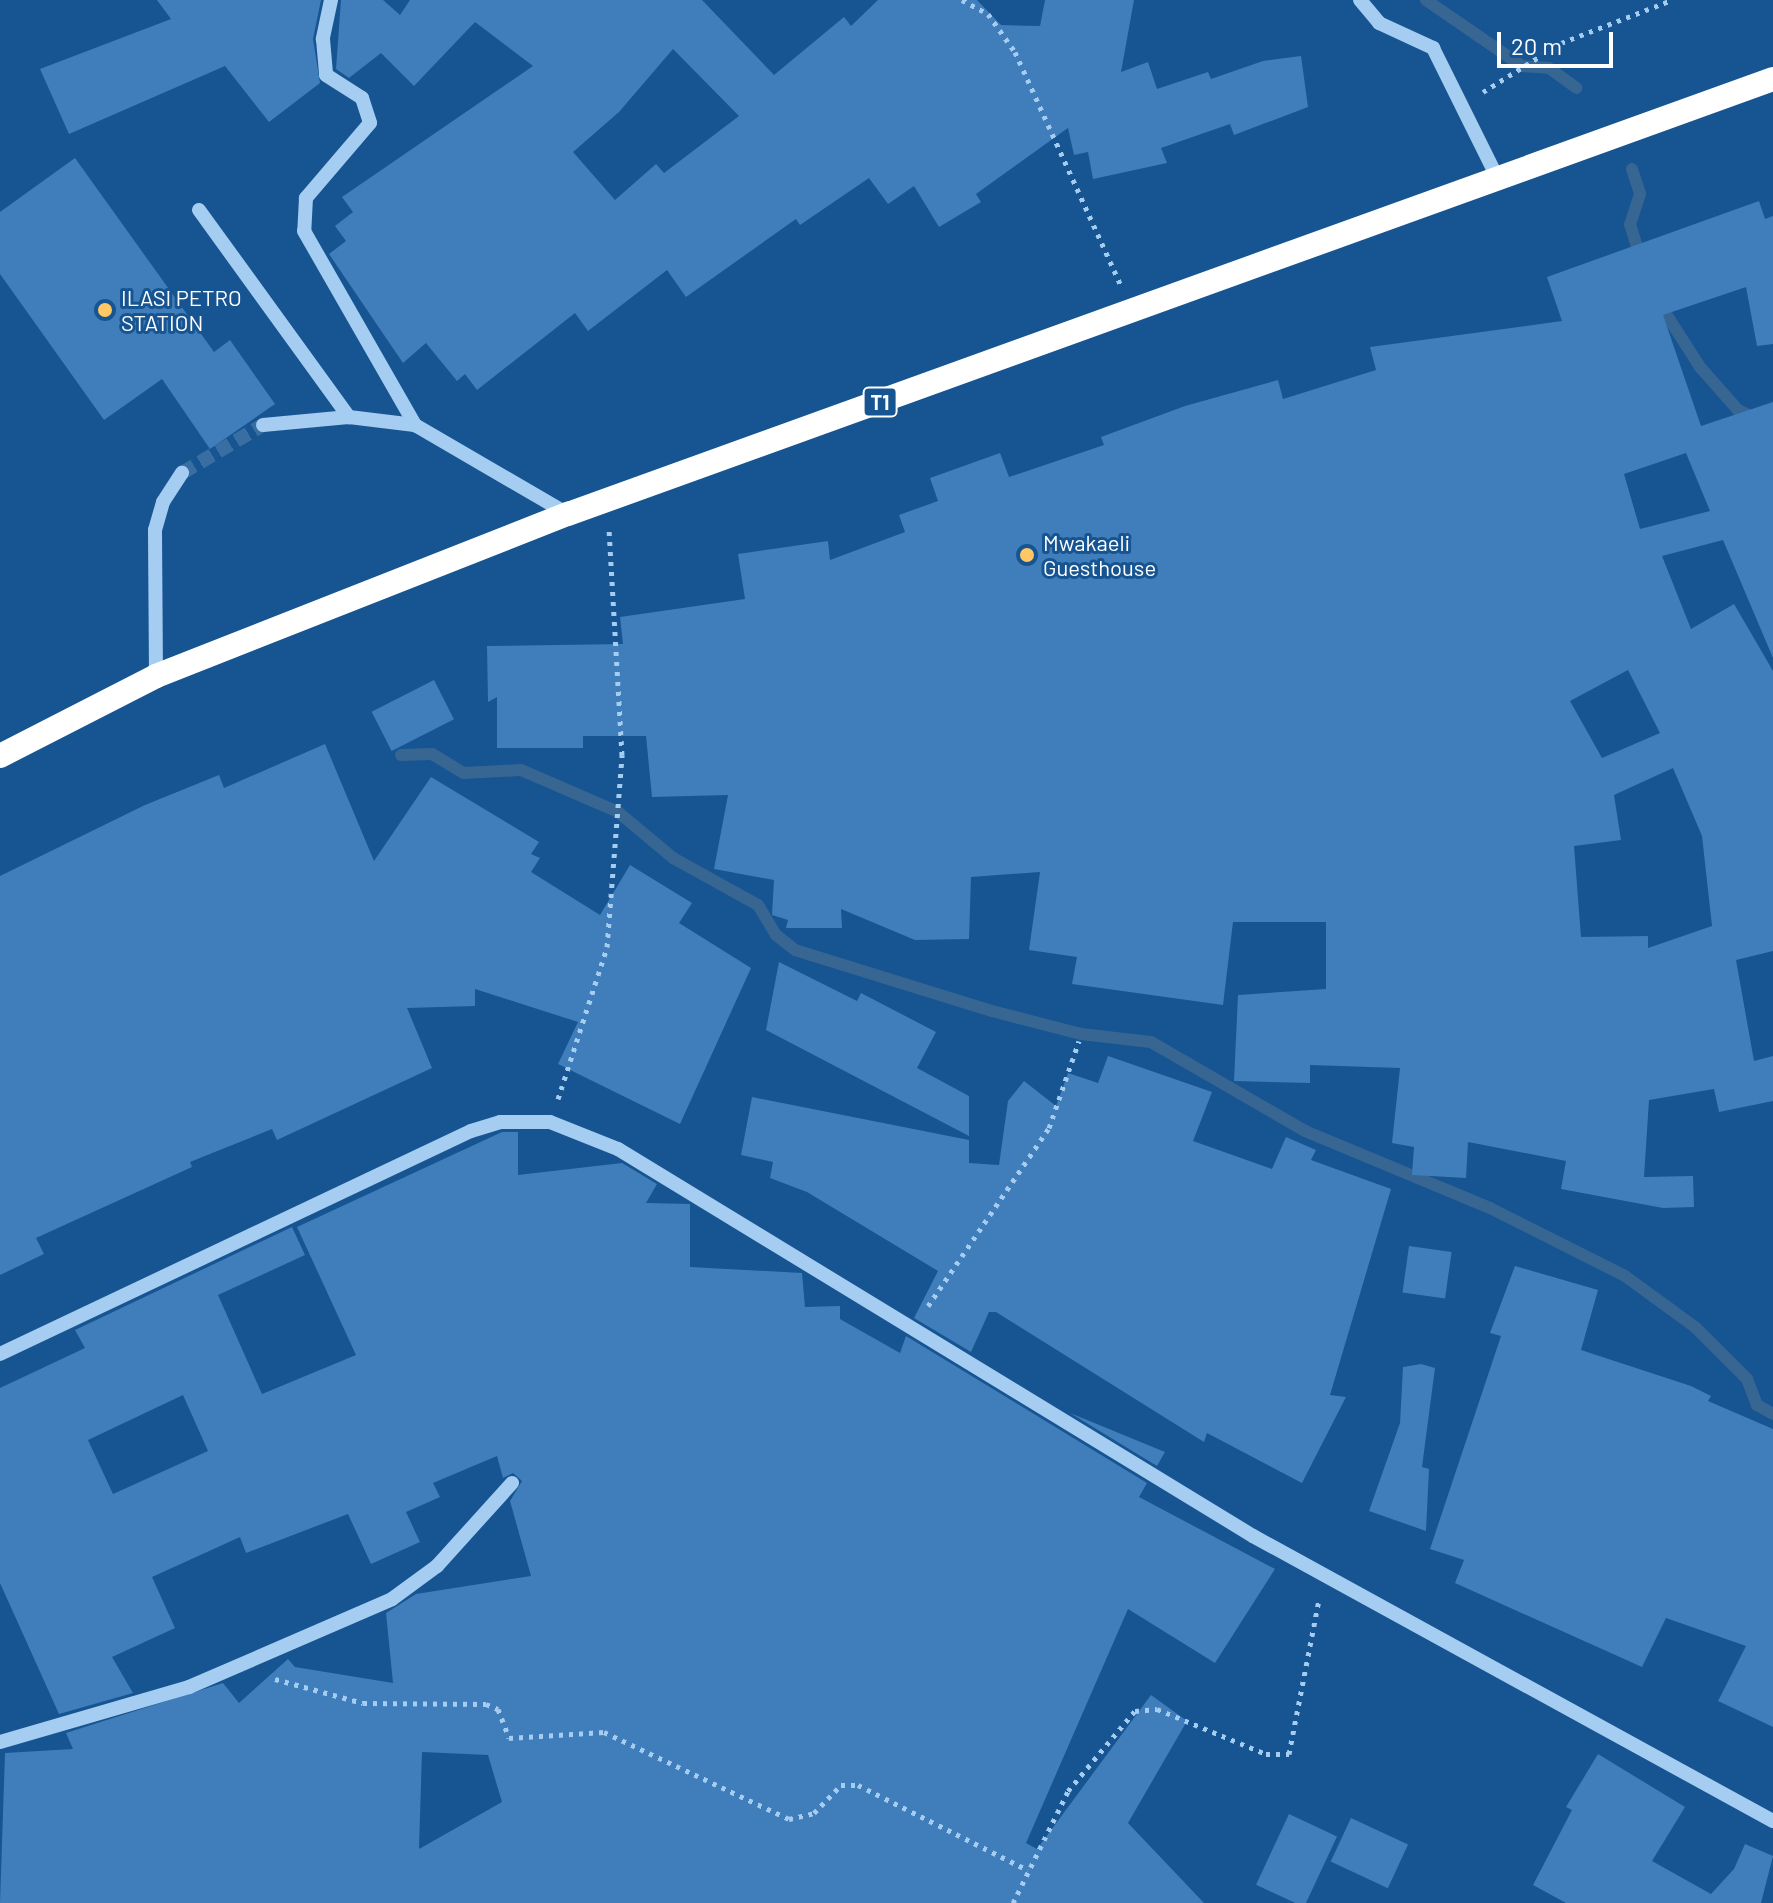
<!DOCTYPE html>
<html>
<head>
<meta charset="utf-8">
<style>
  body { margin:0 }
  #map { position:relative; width:1773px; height:1903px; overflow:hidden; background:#165492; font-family:Barlow,sans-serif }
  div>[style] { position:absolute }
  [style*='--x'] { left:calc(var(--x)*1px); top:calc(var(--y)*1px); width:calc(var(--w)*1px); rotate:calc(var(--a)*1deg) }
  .stream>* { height:12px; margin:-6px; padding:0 6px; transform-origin:6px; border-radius:6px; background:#386692 }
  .building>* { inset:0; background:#3f7eba; transform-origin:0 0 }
  .minor-tunnel>* { height:14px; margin-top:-7px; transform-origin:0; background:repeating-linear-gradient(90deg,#396ea2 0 14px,transparent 0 21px) }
  .path>* { height:5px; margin-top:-2.5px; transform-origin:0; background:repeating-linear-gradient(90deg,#a5ccf1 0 4px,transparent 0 10px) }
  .minor>* { height:14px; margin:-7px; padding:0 7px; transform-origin:7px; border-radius:7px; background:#a5ccf1 }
  .highway>* { height:24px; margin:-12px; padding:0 12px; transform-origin:12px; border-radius:12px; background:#fff }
  .dots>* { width:22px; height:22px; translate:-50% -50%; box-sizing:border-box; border:4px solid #165492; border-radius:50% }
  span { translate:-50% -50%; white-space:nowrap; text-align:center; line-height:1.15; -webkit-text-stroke:6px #165492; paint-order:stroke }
  .shield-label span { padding:2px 6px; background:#165492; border:2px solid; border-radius:6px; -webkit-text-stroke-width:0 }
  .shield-label { font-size:20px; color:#fff; font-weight:700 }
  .poi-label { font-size:22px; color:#fff }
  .left { translate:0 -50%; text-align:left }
  .scale { position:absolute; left:1497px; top:32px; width:116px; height:36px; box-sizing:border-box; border:4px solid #fff; border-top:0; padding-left:10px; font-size:24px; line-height:28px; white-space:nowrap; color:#fff; -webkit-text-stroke:6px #165492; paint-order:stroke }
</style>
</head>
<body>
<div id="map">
  <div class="stream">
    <div style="--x:1426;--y:0;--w:116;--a:34.5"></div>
    <div style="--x:1522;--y:66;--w:27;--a:4"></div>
    <div style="--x:1549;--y:68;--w:34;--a:36"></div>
    <div style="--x:1632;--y:169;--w:26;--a:72"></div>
    <div style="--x:1640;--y:194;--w:32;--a:108"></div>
    <div style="--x:1630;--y:224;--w:39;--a:73"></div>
    <div style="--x:1657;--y:300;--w:80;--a:57.3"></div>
    <div style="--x:1700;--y:367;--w:57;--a:48.5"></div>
    <div style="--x:1738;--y:410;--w:39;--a:26"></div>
    <div style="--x:401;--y:755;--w:31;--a:-2"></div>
    <div style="--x:432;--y:754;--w:37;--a:31"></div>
    <div style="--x:464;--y:773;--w:57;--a:-3"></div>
    <div style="--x:521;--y:770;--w:106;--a:23.4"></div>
    <div style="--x:618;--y:812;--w:72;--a:39.9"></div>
    <div style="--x:673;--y:858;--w:97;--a:28.9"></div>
    <div style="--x:758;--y:905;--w:35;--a:59"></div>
    <div style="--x:776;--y:935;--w:24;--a:38"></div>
    <div style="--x:795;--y:950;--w:206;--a:17.2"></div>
    <div style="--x:992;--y:1011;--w:92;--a:14.5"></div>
    <div style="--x:1081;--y:1034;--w:70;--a:6.5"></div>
    <div style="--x:1151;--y:1042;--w:178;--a:30"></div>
    <div style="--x:1305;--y:1131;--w:200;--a:22.6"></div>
    <div style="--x:1490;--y:1208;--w:151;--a:26.7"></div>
    <div style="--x:1625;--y:1276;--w:87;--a:36.1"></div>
    <div style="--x:1695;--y:1327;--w:74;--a:45"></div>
    <div style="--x:1747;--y:1379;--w:28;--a:69"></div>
    <div style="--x:1757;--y:1405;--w:18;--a:29"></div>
  </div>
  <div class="building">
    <div style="clip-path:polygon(157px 0,321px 0,313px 39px,320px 83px,269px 122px,225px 66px,69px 134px,40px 69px,171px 19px)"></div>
    <div style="clip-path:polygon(evenodd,341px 0,383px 0,400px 15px,410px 0,702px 0,774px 75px,844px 17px,851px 26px,878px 0,977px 0,1001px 25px,1040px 26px,1045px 0,1134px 0,1121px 72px,1148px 62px,1157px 89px,1208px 72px,1211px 79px,1263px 61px,1301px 56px,1308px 107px,1234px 135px,1230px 124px,1161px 148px,1167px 163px,1093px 179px,1088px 152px,1074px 155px,1068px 128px,976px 194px,981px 202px,939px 227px,914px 186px,888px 204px,869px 178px,800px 225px,796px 219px,686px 297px,667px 270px,588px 331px,575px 313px,477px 390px,465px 374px,457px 381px,426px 343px,403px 363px,329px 254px,346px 241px,335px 226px,353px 212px,342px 197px,533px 66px,475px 22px,414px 86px,381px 53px,349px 78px,336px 69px,341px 0,673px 49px,739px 116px,664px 173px,656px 164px,615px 200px,573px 152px,619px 112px,673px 49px)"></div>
    <div style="clip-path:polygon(75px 158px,214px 352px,230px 340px,275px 404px,210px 449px,162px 379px,104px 420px,0 274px,0 212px)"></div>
    <div style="clip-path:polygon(evenodd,1759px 201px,1765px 219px,1773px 216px,1773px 344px,1757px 346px,1746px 287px,1663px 315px,1701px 426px,1773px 402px,1773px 658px,1723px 540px,1662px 556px,1691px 629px,1734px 604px,1773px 671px,1773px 951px,1736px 960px,1754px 1061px,1773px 1056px,1773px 1101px,1719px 1112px,1714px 1089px,1649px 1100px,1644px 1177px,1693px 1176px,1694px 1207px,1663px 1208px,1561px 1189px,1566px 1161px,1468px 1142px,1466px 1178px,1412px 1175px,1414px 1147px,1392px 1143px,1400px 1068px,1310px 1065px,1310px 1083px,1234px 1081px,1238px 995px,1326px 989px,1326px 922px,1233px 922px,1223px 1005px,1072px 984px,1077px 957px,1029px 950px,1040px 872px,971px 877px,969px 939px,915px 940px,841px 909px,842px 928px,786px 928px,788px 920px,772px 915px,774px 880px,714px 869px,728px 795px,652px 797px,646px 736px,583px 736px,583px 748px,497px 748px,497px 697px,488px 702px,487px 646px,623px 644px,620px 617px,745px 599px,738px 554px,828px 541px,830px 560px,905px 532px,899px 515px,938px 501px,930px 478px,1000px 453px,1009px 477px,1104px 445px,1101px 437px,1185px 406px,1278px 380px,1283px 399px,1376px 370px,1370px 347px,1562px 321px,1547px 277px,1759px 201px,1686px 453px,1710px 511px,1640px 529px,1624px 474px,1686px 453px,1759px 201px,1628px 670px,1660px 733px,1602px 758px,1570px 701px,1628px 670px,1759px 201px,1673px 768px,1702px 836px,1712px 926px,1648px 948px,1648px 936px,1581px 937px,1574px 846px,1621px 840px,1614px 795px,1673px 768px)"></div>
    <div style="left:434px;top:680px;width:44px;height:70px;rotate:63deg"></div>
    <div style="clip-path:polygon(325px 744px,374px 861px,431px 777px,539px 842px,531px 854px,540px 858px,531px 872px,600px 915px,630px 865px,692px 903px,679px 923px,751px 968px,680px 1124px,558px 1064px,578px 1022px,475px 989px,475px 1006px,407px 1008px,432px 1068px,277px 1140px,272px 1129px,190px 1162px,192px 1167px,36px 1238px,44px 1254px,0 1275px,0 876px,145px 805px,219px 775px,224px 788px)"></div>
    <div style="clip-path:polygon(779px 962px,857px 1001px,861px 993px,936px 1032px,917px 1068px,969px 1096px,969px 1136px,766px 1030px)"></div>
    <div style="clip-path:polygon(1108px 1056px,1212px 1092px,1193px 1141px,1272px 1169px,1286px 1137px,1316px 1150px,1311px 1160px,1391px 1189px,1330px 1395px,1346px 1397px,1302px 1483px,1207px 1433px,1204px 1442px,996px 1312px,989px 1312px,971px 1352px,914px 1318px,938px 1271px,807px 1192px,770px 1178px,773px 1162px,741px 1155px,752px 1097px,969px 1140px,969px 1163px,999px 1165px,1008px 1101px,1024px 1081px,1056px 1106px,1068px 1073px,1098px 1083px)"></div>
    <div style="clip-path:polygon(evenodd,502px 1132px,518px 1132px,518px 1175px,622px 1163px,657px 1184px,646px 1203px,690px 1204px,690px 1267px,802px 1273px,805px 1307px,840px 1306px,840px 1319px,900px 1353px,906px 1336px,1147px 1483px,1139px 1497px,1275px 1569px,1215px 1663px,1128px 1609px,1026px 1843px,1037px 1849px,1151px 1695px,1187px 1721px,1128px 1823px,1204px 1903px,0 1903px,5px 1753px,73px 1749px,66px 1733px,223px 1683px,239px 1703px,288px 1659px,295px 1667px,393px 1683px,386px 1613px,416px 1594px,531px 1576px,510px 1501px,522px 1481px,513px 1473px,503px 1478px,497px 1456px,433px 1483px,440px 1497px,406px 1512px,420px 1542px,371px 1564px,348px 1514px,246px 1553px,240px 1537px,152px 1577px,175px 1628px,112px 1657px,133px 1693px,59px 1714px,0 1583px,0 1388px,85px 1348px,75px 1330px,292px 1227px,305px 1255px,218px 1295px,262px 1394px,356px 1355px,297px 1227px,502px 1132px,183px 1395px,208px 1451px,113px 1494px,88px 1440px,183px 1395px,502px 1132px,422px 1752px,488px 1755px,502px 1802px,419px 1849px,422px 1752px)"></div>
    <div style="left:1409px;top:1246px;width:43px;height:47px;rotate:8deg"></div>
    <div style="clip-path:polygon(1515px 1266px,1598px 1290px,1581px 1350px,1691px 1386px,1711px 1396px,1708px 1401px,1773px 1429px,1773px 1727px,1718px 1701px,1746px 1646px,1666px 1618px,1642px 1667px,1455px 1583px,1464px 1560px,1430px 1549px,1501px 1336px,1490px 1333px)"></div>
    <div style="clip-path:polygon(1421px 1364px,1435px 1368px,1422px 1467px,1429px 1469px,1426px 1531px,1369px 1511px,1400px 1423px,1403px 1367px)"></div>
    <div style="clip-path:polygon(1070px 1413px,1165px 1452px,1157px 1466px)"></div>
    <div style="clip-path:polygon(1598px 1754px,1685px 1807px,1652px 1861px,1711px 1894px,1734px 1869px,1745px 1844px,1773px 1856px,1761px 1903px,1566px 1903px,1533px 1885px,1572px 1810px,1566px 1807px)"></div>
    <div style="left:1289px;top:1814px;width:53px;height:78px;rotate:25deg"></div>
    <div style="left:1351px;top:1818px;width:63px;height:48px;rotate:25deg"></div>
  </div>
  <div class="minor-tunnel">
    <div style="--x:182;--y:473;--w:94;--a:-30.7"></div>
  </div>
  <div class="path">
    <div style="--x:962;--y:0;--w:30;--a:28"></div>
    <div style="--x:988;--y:14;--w:47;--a:54.6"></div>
    <div style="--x:1015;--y:52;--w:255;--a:65.6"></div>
    <div style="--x:1483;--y:92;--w:92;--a:-32.1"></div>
    <div style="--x:1561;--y:43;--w:119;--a:-21.2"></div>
    <div style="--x:558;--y:1099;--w:160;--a:-72.1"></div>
    <div style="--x:607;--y:947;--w:193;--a:-85.5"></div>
    <div style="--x:622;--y:755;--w:225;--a:-93.3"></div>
    <div style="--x:928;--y:1306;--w:215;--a:-55.8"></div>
    <div style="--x:1049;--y:1128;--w:92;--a:-71"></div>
    <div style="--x:275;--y:1679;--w:91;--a:15.3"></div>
    <div style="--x:363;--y:1703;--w:123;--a:0.5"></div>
    <div style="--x:486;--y:1704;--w:13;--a:23"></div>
    <div style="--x:498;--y:1709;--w:31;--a:69"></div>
    <div style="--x:509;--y:1738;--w:95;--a:-3.6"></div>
    <div style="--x:604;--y:1732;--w:204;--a:25.2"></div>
    <div style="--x:789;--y:1819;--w:26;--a:-13"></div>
    <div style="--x:814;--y:1813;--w:39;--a:-46"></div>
    <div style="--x:841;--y:1785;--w:17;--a:0"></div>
    <div style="--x:858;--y:1785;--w:190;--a:26.6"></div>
    <div style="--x:1013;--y:1903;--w:125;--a:-63.8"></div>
    <div style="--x:1068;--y:1791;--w:104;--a:-50.1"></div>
    <div style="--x:1135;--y:1711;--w:22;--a:-5"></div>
    <div style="--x:1157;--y:1709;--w:118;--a:22.4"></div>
    <div style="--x:1266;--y:1754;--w:23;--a:0"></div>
    <div style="--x:1289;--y:1754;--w:157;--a:-79"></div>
  </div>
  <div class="minor">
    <div style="--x:331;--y:0;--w:40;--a:102"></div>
    <div style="--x:323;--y:39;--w:36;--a:85"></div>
    <div style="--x:326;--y:75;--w:43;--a:32.6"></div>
    <div style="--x:362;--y:98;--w:26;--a:72"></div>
    <div style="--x:370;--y:123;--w:99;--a:130.5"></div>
    <div style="--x:306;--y:198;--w:33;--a:93"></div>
    <div style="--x:304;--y:231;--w:224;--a:60.2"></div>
    <div style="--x:1360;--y:0;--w:30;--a:50"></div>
    <div style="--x:1379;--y:23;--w:60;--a:24.8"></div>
    <div style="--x:1433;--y:48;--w:146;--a:63.6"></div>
    <div style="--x:199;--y:210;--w:256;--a:54.1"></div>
    <div style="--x:263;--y:425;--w:86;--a:-5.3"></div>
    <div style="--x:349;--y:417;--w:66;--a:6.9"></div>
    <div style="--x:415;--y:425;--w:177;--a:30.2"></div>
    <div style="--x:156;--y:676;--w:146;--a:-90.4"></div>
    <div style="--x:155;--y:530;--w:29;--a:-74"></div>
    <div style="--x:163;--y:502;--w:35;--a:-57"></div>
    <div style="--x:0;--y:1354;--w:521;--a:-25.34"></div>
    <div style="--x:471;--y:1131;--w:30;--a:-17"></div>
    <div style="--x:500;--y:1122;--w:50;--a:0"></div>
    <div style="--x:550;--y:1122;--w:73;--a:21.7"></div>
    <div style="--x:618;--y:1149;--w:744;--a:31.36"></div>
    <div style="--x:1253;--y:1536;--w:593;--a:28.73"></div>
    <div style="--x:0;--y:1742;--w:197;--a:-16.2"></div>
    <div style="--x:189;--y:1687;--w:221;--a:-23.4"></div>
    <div style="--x:392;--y:1599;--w:56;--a:-36.3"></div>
    <div style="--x:437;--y:1566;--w:112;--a:-47.9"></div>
  </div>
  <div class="highway">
    <div style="--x:0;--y:756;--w:175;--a:-27.1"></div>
    <div style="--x:156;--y:676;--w:443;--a:-21.5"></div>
    <div style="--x:568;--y:514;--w:1281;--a:-19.85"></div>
  </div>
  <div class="dots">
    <div style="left:105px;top:310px;background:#ffc864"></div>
    <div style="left:1027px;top:555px;background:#ffc864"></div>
  </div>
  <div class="shield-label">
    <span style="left:880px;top:402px">T1</span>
  </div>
  <div class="poi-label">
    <span class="left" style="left:121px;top:310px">ILASI PETRO<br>STATION</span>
    <span class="left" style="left:1043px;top:555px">Mwakaeli<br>Guesthouse</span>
  </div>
  <div class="scale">20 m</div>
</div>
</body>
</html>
